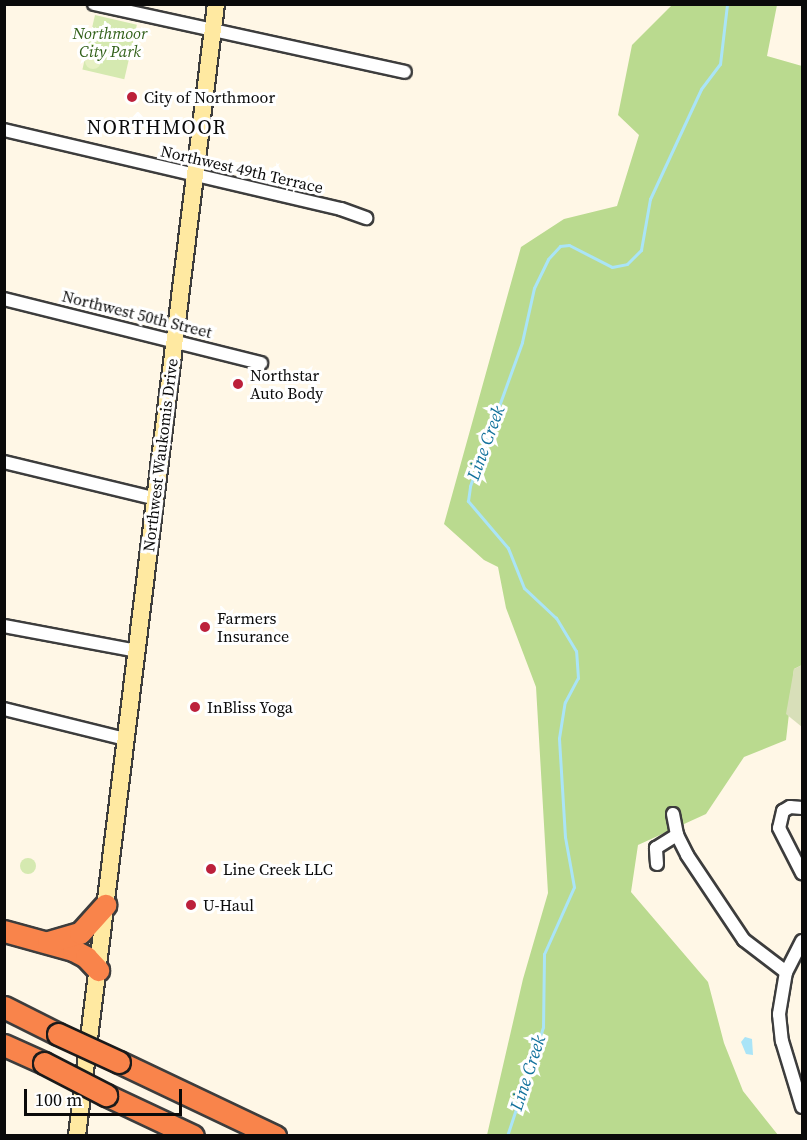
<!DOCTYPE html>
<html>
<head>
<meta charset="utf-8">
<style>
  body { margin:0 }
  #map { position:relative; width:807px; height:1140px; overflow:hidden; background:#fff7e6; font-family:"Source Serif 4",serif }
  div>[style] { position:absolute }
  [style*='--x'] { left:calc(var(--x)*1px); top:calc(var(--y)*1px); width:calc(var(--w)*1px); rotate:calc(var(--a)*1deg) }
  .green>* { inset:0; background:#d5e9b0; transform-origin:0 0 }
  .round { border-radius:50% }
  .forest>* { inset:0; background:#bada8f }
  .cemetery>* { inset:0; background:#d8dfb9 }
  .pitch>* { inset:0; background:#e6f0c2 }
  .water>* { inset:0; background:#aae4f7 }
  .stream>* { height:3px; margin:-1.5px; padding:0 1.5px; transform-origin:1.5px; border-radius:1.5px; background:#aae4f7 }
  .roads { filter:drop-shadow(2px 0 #3d3d3d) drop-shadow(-2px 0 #3d3d3d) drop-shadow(0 2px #3d3d3d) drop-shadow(0 -2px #3d3d3d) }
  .street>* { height:12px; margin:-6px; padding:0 6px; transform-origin:6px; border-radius:6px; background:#fff }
  .secondary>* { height:16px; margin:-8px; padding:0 8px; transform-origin:8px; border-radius:8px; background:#ffe9a1 }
  .highway>* { height:21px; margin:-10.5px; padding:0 10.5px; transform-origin:10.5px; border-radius:10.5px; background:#f9844b }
  .bridges { filter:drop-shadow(2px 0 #1b1b1b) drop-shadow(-2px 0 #1b1b1b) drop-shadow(0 2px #1b1b1b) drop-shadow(0 -2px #1b1b1b) }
  .highway-bridge>* { height:21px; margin:-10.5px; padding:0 10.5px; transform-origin:10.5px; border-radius:10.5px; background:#f9844b }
  .dots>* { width:16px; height:16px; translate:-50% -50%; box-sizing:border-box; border:3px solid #fff; border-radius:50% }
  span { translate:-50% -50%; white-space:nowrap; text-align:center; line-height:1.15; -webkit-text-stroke:6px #fff; paint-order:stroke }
  .park-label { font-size:16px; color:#32611a; font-style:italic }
  .poi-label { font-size:16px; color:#0a0a0a }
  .left { translate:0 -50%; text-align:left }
  .street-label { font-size:16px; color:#0a0a0a }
  .water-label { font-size:18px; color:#12729c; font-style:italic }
  .quarter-label { font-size:20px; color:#0a0a0a; letter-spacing:1.5px }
  .frame { position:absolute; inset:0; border:6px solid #0a0a0a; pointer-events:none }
  .scale { position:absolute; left:24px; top:1089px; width:158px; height:27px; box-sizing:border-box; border:3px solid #0a0a0a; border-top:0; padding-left:8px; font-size:18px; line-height:21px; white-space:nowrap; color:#0a0a0a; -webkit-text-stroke:4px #fff; paint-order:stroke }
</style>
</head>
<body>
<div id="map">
  <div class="green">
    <div style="left:95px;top:15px;width:43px;height:56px;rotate:13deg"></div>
    <div class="round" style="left:20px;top:858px;width:16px;height:16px"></div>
  </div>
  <div class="forest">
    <div style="clip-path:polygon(672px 5px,777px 5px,767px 56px,802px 66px,802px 665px,794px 669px,786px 740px,744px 757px,706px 814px,638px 845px,631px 892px,708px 982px,724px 1043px,743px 1091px,778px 1135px,487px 1135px,523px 979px,548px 893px,536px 687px,506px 608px,498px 567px,484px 560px,444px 524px,521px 247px,564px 219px,617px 206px,639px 135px,618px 115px,632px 45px)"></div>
  </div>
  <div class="cemetery">
    <div style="clip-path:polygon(802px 665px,802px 727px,786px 714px,794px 669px)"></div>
  </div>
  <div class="pitch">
    <div class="round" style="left:85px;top:53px;width:16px;height:16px"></div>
  </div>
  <div class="water">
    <div style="clip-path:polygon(745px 1037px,752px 1039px,753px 1055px,746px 1054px,741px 1042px)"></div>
  </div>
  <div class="stream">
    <div style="--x:507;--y:1136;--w:115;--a:-71.7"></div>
    <div style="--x:543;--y:1027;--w:73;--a:-89.2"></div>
    <div style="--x:544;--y:954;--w:73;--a:-65.9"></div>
    <div style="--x:574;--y:887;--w:51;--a:-100.2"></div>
    <div style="--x:565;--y:837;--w:99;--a:-93.5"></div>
    <div style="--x:559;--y:738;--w:36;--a:-81"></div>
    <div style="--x:565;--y:702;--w:27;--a:-62"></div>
    <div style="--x:578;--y:678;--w:27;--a:-94"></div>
    <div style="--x:576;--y:651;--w:39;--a:-121"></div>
    <div style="--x:556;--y:618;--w:44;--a:-136.8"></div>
    <div style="--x:524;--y:588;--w:43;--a:-111.8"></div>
    <div style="--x:508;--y:548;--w:62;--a:-130.4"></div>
    <div style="--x:468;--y:501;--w:15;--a:-82"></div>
    <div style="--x:470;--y:486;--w:153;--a:-70.1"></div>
    <div style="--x:522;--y:342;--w:55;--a:-77.5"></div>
    <div style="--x:534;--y:288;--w:32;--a:-64"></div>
    <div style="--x:548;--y:259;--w:18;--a:-47"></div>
    <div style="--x:560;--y:246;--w:9;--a:-6"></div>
    <div style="--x:569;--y:245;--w:48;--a:27.1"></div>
    <div style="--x:612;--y:267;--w:15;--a:-11"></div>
    <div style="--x:627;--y:264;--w:20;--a:-45"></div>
    <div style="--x:641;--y:250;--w:52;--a:-80"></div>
    <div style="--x:650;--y:199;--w:121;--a:-65.1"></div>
    <div style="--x:701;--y:89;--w:31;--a:-53"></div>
    <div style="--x:720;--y:64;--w:60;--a:-83.3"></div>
  </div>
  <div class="roads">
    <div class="street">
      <div style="--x:94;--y:4;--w:318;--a:12.3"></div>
      <div style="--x:4;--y:130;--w:346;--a:13.2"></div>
      <div style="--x:341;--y:209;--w:27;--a:20"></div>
      <div style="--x:4;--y:299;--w:265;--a:14"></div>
      <div style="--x:4;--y:462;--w:153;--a:13.6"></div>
      <div style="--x:4;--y:626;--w:135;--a:10.6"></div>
      <div style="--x:4;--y:709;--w:125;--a:13.9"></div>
      <div style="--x:802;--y:808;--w:12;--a:-175"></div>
      <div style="--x:790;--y:807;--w:8;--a:150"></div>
      <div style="--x:783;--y:811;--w:17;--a:103"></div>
      <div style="--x:779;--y:828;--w:51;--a:62.9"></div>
      <div style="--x:673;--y:814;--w:21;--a:79"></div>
      <div style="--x:677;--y:835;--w:22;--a:63"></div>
      <div style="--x:687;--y:855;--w:102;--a:56.2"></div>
      <div style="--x:744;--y:940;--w:53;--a:37.3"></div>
      <div style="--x:657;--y:864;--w:16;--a:-94"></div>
      <div style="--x:656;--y:848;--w:25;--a:-32"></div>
      <div style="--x:802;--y:941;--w:35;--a:117"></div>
      <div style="--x:786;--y:972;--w:43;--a:99.5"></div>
      <div style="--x:779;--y:1014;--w:27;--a:84"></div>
      <div style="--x:782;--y:1041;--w:69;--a:73.1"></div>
    </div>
    <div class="secondary">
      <div style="--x:77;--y:1136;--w:1141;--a:-83"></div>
    </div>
    <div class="highway">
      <div style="--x:4;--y:931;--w:72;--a:15.4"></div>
      <div style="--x:73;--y:950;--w:15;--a:28"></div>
      <div style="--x:86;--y:957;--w:18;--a:47"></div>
      <div style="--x:48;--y:942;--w:33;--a:-16"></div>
      <div style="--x:80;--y:933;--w:38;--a:-48"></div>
      <div style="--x:4;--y:1007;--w:60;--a:26.6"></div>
      <div style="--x:4;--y:1045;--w:44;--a:24.2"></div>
      <div style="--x:119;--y:1062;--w:173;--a:25.4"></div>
      <div style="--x:106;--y:1095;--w:96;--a:25.2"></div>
    </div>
  </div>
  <div class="bridges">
    <div class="highway-bridge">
      <div style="--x:58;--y:1034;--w:67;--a:24.7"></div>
      <div style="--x:44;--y:1063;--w:70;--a:27.3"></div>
    </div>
  </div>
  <div class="dots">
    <div style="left:132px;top:97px;background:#bc203b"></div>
    <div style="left:238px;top:384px;background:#bc203b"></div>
    <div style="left:205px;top:627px;background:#bc203b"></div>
    <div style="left:195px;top:707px;background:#bc203b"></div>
    <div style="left:211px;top:869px;background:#bc203b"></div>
    <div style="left:191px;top:905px;background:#bc203b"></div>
  </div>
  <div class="park-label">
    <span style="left:110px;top:42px">Northmoor<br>City Park</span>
  </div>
  <div class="poi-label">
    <span class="left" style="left:144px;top:97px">City of Northmoor</span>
    <span class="left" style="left:250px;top:384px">Northstar<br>Auto Body</span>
    <span class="left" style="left:217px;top:627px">Farmers<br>Insurance</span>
    <span class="left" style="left:207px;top:707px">InBliss Yoga</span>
    <span class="left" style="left:223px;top:869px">Line Creek LLC</span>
    <span class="left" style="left:203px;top:905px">U-Haul</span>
  </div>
  <div class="street-label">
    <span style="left:242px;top:169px;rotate:13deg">Northwest 49th Terrace</span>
    <span style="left:137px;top:314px;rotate:14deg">Northwest 50th Street</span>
    <span style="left:160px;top:455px;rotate:-83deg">Northwest Waukomis Drive</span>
  </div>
  <div class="water-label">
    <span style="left:486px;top:443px;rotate:-70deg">Line Creek</span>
    <span style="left:528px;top:1073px;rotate:-72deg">Line Creek</span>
  </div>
  <div class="quarter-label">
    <span style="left:157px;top:127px">NORTHMOOR</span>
  </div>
  <div class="frame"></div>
  <div class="scale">100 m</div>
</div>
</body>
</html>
